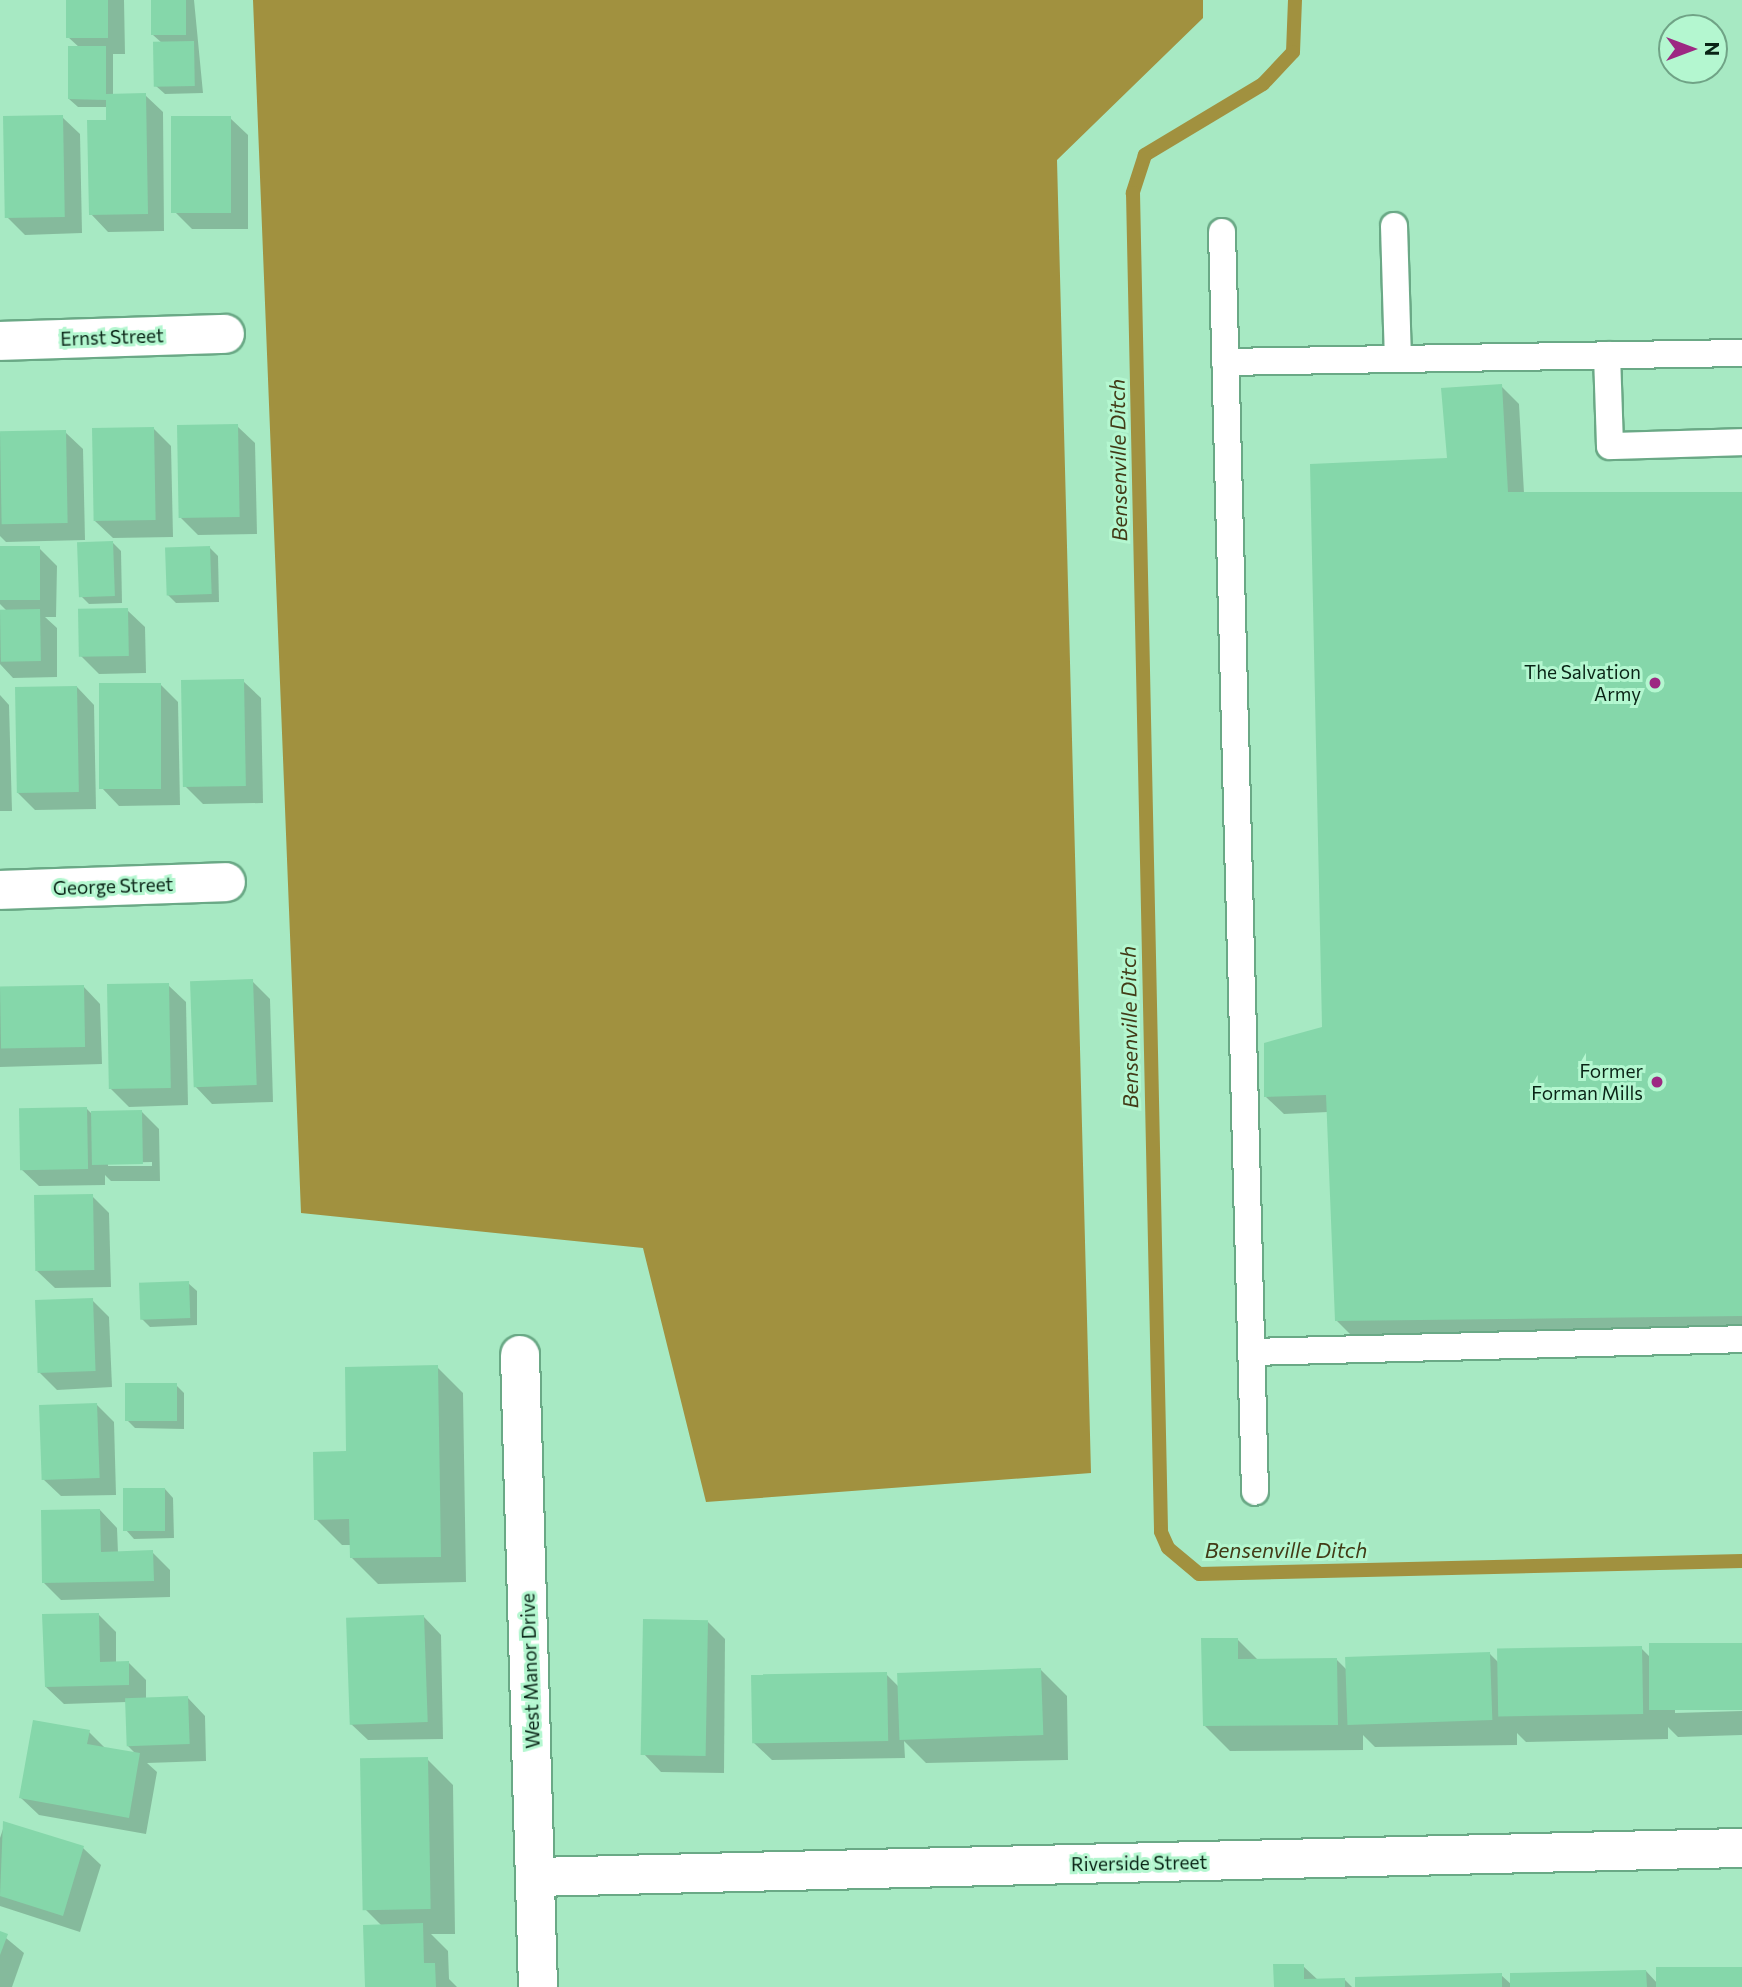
<!DOCTYPE html>
<html>
<head>
<meta charset="utf-8">
<style>
  body { margin:0 }
  #map { position:relative; width:1742px; height:1987px; overflow:hidden; background:#a7e9c3; font-family:Commissioner,sans-serif }
  div>[style] { position:absolute }
  [style*='--x'] { left:calc(var(--x)*1px); top:calc(var(--y)*1px); width:calc(var(--w)*1px); rotate:calc(var(--a)*1deg) }
  .water>* { inset:0; background:#a1913f }
  .shadow>* { inset:0; background:#0003 }
  .stream>* { height:14px; margin:-7px; padding:0 7px; transform-origin:7px; border-radius:7px; background:#a1913f }
  .building>* { inset:0; background:#85d7aa; transform-origin:0 0 }
  .roads { filter:drop-shadow(2px 0 #6aa986) drop-shadow(-2px 0 #6aa986) drop-shadow(0 2px #6aa986) drop-shadow(0 -2px #6aa986) }
  .lane>* { height:26px; margin:-13px; padding:0 13px; transform-origin:13px; border-radius:13px; background:#fff }
  .street>* { height:38px; margin:-19px; padding:0 19px; transform-origin:19px; border-radius:19px; background:#fff }
  .dots>* { width:19px; height:19px; translate:-50% -50%; box-sizing:border-box; border:4px solid #b4f7d0; border-radius:50% }
  span { translate:-50% -50%; white-space:nowrap; text-align:center; line-height:1.15; -webkit-text-stroke:6px #b4f7d0; paint-order:stroke }
  .street-label { font-size:19px; color:#092416 }
  .poi-label { font-size:19px; color:#092416 }
  .right { translate:-100% -50%; text-align:right }
  .water-label { font-size:21px; color:#423b17; font-style:italic }
  .north { position:absolute; left:1658px; top:14px; width:70px; height:70px; box-sizing:border-box; background:#b4f7d0; border:2px solid #70a386; border-radius:50%; rotate:90deg; font-size:19px; font-weight:700; line-height:28px; text-align:center; color:#092416 }
  .north::after { content:''; display:block; margin:auto; width:24px; height:32px; background:#9d2882; clip-path:polygon(50% 0,100% 100%,50% 72%,0 100%) }
</style>
</head>
<body>
<div id="map">
  <div class="water">
    <div style="clip-path:polygon(253px 0,1203px 0,1203px 18px,1057px 160px,1091px 1473px,706px 1502px,643px 1248px,301px 1213px)"></div>
  </div>
  <div class="shadow">
    <div style="clip-path:polygon(68px 0,124px 0,125px 54px,113px 54px,113px 95px,145px 95px,163px 112px,164px 231px,108px 232px,91px 214px,108px 107px,78px 107px,69px 99px,80px 48px,68px 37px)"></div>
    <div style="clip-path:polygon(153px 0,194px 0,203px 93px,165px 94px,156px 86px,162px 43px,153px 35px)"></div>
    <div style="clip-path:polygon(62px 117px,80px 134px,82px 233px,25px 235px,7px 217px)"></div>
    <div style="clip-path:polygon(230px 118px,248px 135px,248px 229px,192px 229px,175px 212px)"></div>
    <div style="clip-path:polygon(1501px 386px,1519px 404px,1524px 493px,1742px 493px,1742px 1333px,1354px 1338px,1336px 1320px,1328px 1112px,1284px 1114px,1266px 1097px,1324px 1029px,1449px 460px)"></div>
    <div style="clip-path:polygon(237px 426px,255px 443px,257px 534px,198px 535px,181px 518px)"></div>
    <div style="clip-path:polygon(153px 428px,171px 446px,173px 537px,113px 538px,95px 521px)"></div>
    <div style="clip-path:polygon(65px 432px,83px 449px,85px 540px,6px 542px,0 536px,0 433px)"></div>
    <div style="clip-path:polygon(113px 543px,121px 551px,122px 603px,89px 604px,81px 596px)"></div>
    <div style="clip-path:polygon(0 548px,39px 548px,57px 566px,56px 617px,45px 617px,57px 628px,57px 677px,13px 678px,0 664px,0 611px,7px 611px,0 604px)"></div>
    <div style="clip-path:polygon(210px 548px,218px 556px,219px 602px,176px 603px,168px 595px)"></div>
    <div style="clip-path:polygon(127px 610px,145px 627px,146px 673px,99px 674px,81px 656px)"></div>
    <div style="clip-path:polygon(243px 681px,261px 698px,263px 803px,203px 804px,185px 786px)"></div>
    <div style="clip-path:polygon(161px 685px,178px 702px,180px 805px,119px 806px,102px 788px)"></div>
    <div style="clip-path:polygon(77px 687px,94px 705px,96px 809px,35px 810px,18px 793px)"></div>
    <div style="clip-path:polygon(0 695px,9px 705px,12px 811px,0 811px)"></div>
    <div style="clip-path:polygon(252px 981px,270px 999px,273px 1102px,212px 1104px,195px 1086px)"></div>
    <div style="clip-path:polygon(168px 985px,186px 1002px,188px 1105px,129px 1107px,111px 1089px)"></div>
    <div style="clip-path:polygon(83px 986px,100px 1004px,102px 1064px,0 1067px,0 988px)"></div>
    <div style="clip-path:polygon(evenodd,87px 1109px,93px 1115px,142px 1112px,159px 1129px,160px 1181px,111px 1181px,105px 1175px,105px 1185px,39px 1186px,21px 1169px,87px 1109px,152px 1162px,152px 1166px,108px 1166px,108px 1163px,152px 1162px)"></div>
    <div style="clip-path:polygon(92px 1196px,109px 1213px,111px 1287px,55px 1288px,37px 1271px)"></div>
    <div style="clip-path:polygon(188px 1283px,197px 1291px,197px 1325px,150px 1327px,142px 1319px)"></div>
    <div style="clip-path:polygon(92px 1300px,109px 1317px,112px 1387px,57px 1390px,39px 1372px)"></div>
    <div style="clip-path:polygon(437px 1367px,463px 1393px,466px 1582px,378px 1584px,352px 1558px,352px 1545px,342px 1545px,316px 1519px,348px 1453px)"></div>
    <div style="clip-path:polygon(176px 1385px,184px 1393px,184px 1429px,135px 1428px,127px 1420px)"></div>
    <div style="clip-path:polygon(97px 1405px,114px 1422px,116px 1495px,61px 1496px,43px 1479px)"></div>
    <div style="clip-path:polygon(165px 1489px,173px 1498px,174px 1538px,134px 1539px,126px 1530px)"></div>
    <div style="clip-path:polygon(100px 1510px,117px 1528px,118px 1553px,152px 1552px,170px 1570px,170px 1597px,61px 1600px,44px 1583px)"></div>
    <div style="clip-path:polygon(98px 1614px,116px 1632px,116px 1663px,129px 1663px,146px 1680px,146px 1699px,188px 1698px,205px 1716px,206px 1761px,147px 1763px,157px 1772px,146px 1834px,39px 1815px,21px 1798px,89px 1732px,106px 1749px,137px 1755px,127px 1745px,127px 1702px,64px 1704px,46px 1687px)"></div>
    <div style="clip-path:polygon(424px 1617px,441px 1635px,443px 1739px,368px 1740px,350px 1723px)"></div>
    <div style="clip-path:polygon(708px 1622px,725px 1639px,724px 1773px,661px 1772px,644px 1754px)"></div>
    <div style="clip-path:polygon(1237px 1639px,1258px 1660px,1336px 1659px,1348px 1671px,1490px 1654px,1499px 1663px,1641px 1648px,1651px 1658px,1742px 1645px,1742px 1708px,1675px 1709px,1675px 1713px,1742px 1711px,1742px 1735px,1678px 1737px,1668px 1727px,1668px 1739px,1526px 1742px,1517px 1733px,1517px 1745px,1375px 1747px,1363px 1735px,1363px 1750px,1230px 1751px,1204px 1725px)"></div>
    <div style="clip-path:polygon(1041px 1670px,1067px 1696px,1068px 1760px,926px 1763px,904px 1741px,905px 1758px,772px 1760px,754px 1743px,886px 1674px,899px 1687px)"></div>
    <div style="clip-path:polygon(427px 1759px,453px 1785px,455px 1934px,431px 1934px,448px 1951px,449px 1979px,457px 1987px,367px 1987px,382px 1926px,364px 1908px)"></div>
    <div style="clip-path:polygon(5px 1823px,83px 1848px,101px 1865px,80px 1932px,0 1906px,0 1838px)"></div>
    <div style="clip-path:polygon(0 1933px,24px 1953px,12px 1987px,0 1987px)"></div>
    <div style="clip-path:polygon(1303px 1966px,1318px 1980px,1344px 1979px,1352px 1987px,1275px 1987px)"></div>
    <div style="clip-path:polygon(1742px 1969px,1742px 1987px,1357px 1987px,1501px 1975px,1512px 1985px,1646px 1971px,1658px 1984px)"></div>
  </div>
  <div class="stream">
    <div style="--x:1295;--y:0;--w:52;--a:92.2"></div>
    <div style="--x:1293;--y:52;--w:44;--a:133.2"></div>
    <div style="--x:1263;--y:84;--w:138;--a:149"></div>
    <div style="--x:1145;--y:155;--w:40;--a:108"></div>
    <div style="--x:1133;--y:193;--w:1339;--a:88.8"></div>
    <div style="--x:1161;--y:1532;--w:17;--a:66"></div>
    <div style="--x:1168;--y:1548;--w:40;--a:40"></div>
    <div style="--x:1199;--y:1574;--w:543;--a:-1.37"></div>
  </div>
  <div class="building">
    <div style="left:66px;top:0;width:42px;height:38px"></div>
    <div style="left:151px;top:0;width:35px;height:35px"></div>
    <div style="left:194px;top:41px;width:45px;height:41px;rotate:89deg"></div>
    <div style="clip-path:polygon(68px 46px,106px 46px,106px 94px,146px 93px,148px 214px,89px 215px,87px 120px,106px 120px,106px 100px,68px 99px)"></div>
    <div style="left:63px;top:115px;width:102px;height:60px;rotate:89deg"></div>
    <div style="left:171px;top:116px;width:60px;height:97px"></div>
    <div style="clip-path:polygon(1502px 384px,1508px 492px,1742px 492px,1742px 1316px,1335px 1321px,1326px 1095px,1264px 1097px,1264px 1043px,1322px 1027px,1310px 464px,1447px 458px,1441px 388px)"></div>
    <div style="left:238px;top:424px;width:93px;height:61px;rotate:89deg"></div>
    <div style="left:154px;top:427px;width:93px;height:62px;rotate:89deg"></div>
    <div style="left:66px;top:430px;width:93px;height:66px;rotate:89deg"></div>
    <div style="left:113px;top:541px;width:55px;height:36px;rotate:88deg"></div>
    <div style="left:0;top:546px;width:40px;height:54px"></div>
    <div style="left:210px;top:546px;width:48px;height:45px;rotate:88deg"></div>
    <div style="left:128px;top:608px;width:48px;height:50px;rotate:89deg"></div>
    <div style="left:40px;top:609px;width:52px;height:40px;rotate:89deg"></div>
    <div style="left:244px;top:679px;width:107px;height:63px;rotate:89deg"></div>
    <div style="left:99px;top:683px;width:62px;height:106px"></div>
    <div style="left:77px;top:686px;width:106px;height:62px;rotate:89deg"></div>
    <div style="left:253px;top:979px;width:106px;height:63px;rotate:88deg"></div>
    <div style="left:169px;top:983px;width:105px;height:62px;rotate:89deg"></div>
    <div style="left:84px;top:985px;width:62px;height:84px;rotate:89deg"></div>
    <div style="left:87px;top:1107px;width:62px;height:68px;rotate:89deg"></div>
    <div style="left:142px;top:1110px;width:54px;height:51px;rotate:89deg"></div>
    <div style="left:93px;top:1194px;width:76px;height:59px;rotate:89deg"></div>
    <div style="left:189px;top:1281px;width:37px;height:50px;rotate:88deg"></div>
    <div style="left:93px;top:1298px;width:73px;height:58px;rotate:88deg"></div>
    <div style="clip-path:polygon(438px 1365px,441px 1557px,350px 1558px,349px 1519px,314px 1520px,313px 1452px,346px 1451px,345px 1367px)"></div>
    <div style="left:125px;top:1383px;width:52px;height:38px"></div>
    <div style="left:97px;top:1403px;width:75px;height:58px;rotate:88deg"></div>
    <div style="left:123px;top:1488px;width:42px;height:43px"></div>
    <div style="clip-path:polygon(100px 1509px,101px 1552px,153px 1550px,154px 1581px,42px 1583px,41px 1510px)"></div>
    <div style="clip-path:polygon(99px 1613px,100px 1662px,129px 1661px,129px 1685px,45px 1687px,42px 1614px)"></div>
    <div style="left:424px;top:1615px;width:107px;height:78px;rotate:88deg"></div>
    <div style="left:643px;top:1619px;width:65px;height:136px;rotate:1deg"></div>
    <div style="clip-path:polygon(1201px 1638px,1238px 1638px,1238px 1659px,1337px 1658px,1338px 1725px,1203px 1726px)"></div>
    <div style="left:1742px;top:1643px;width:67px;height:93px;rotate:90deg"></div>
    <div style="left:1642px;top:1646px;width:68px;height:145px;rotate:89deg"></div>
    <div style="left:1490px;top:1652px;width:68px;height:145px;rotate:88deg"></div>
    <div style="left:1041px;top:1668px;width:67px;height:144px;rotate:88deg"></div>
    <div style="left:887px;top:1672px;width:69px;height:136px;rotate:89deg"></div>
    <div style="left:188px;top:1696px;width:48px;height:63px;rotate:88deg"></div>
    <div style="clip-path:polygon(33px 1720px,90px 1730px,87px 1744px,140px 1753px,129px 1818px,19px 1798px)"></div>
    <div style="left:428px;top:1757px;width:152px;height:68px;rotate:89deg"></div>
    <div style="clip-path:polygon(3px 1821px,84px 1846px,63px 1916px,0 1896px)"></div>
    <div style="clip-path:polygon(423px 1923px,424px 1963px,435px 1963px,436px 1987px,365px 1987px,363px 1925px)"></div>
    <div style="clip-path:polygon(0 1931px,8px 1934px,0 1955px)"></div>
    <div style="clip-path:polygon(1273px 1964px,1304px 1964px,1304px 1979px,1345px 1978px,1345px 1987px,1274px 1987px)"></div>
    <div style="left:1742px;top:1967px;width:20px;height:86px;rotate:90deg"></div>
    <div style="clip-path:polygon(1646px 1970px,1647px 1987px,1510px 1987px,1510px 1973px)"></div>
    <div style="clip-path:polygon(1502px 1973px,1502px 1987px,1355px 1987px,1355px 1977px)"></div>
  </div>
  <div class="roads">
    <div class="lane">
      <div style="--x:1394;--y:226;--w:133;--a:88.3"></div>
      <div style="--x:1222;--y:232;--w:1260;--a:88.5"></div>
      <div style="--x:1607;--y:355;--w:91;--a:88.1"></div>
      <div style="--x:1610;--y:446;--w:132;--a:-1.7"></div>
      <div style="--x:1225;--y:362;--w:517;--a:-1"></div>
      <div style="--x:1251;--y:1352;--w:491;--a:-1.5"></div>
    </div>
    <div class="street">
      <div style="--x:0;--y:341;--w:225;--a:-1.8"></div>
      <div style="--x:0;--y:890;--w:226;--a:-2"></div>
      <div style="--x:520;--y:1355;--w:632;--a:88.37"></div>
      <div style="--x:536;--y:1877;--w:1206;--a:-1.38"></div>
    </div>
  </div>
  <div class="dots">
    <div style="left:1655px;top:683px;background:#9d2882"></div>
    <div style="left:1657px;top:1082px;background:#9d2882"></div>
  </div>
  <div class="street-label">
    <span style="left:112px;top:337px;rotate:-2deg">Ernst Street</span>
    <span style="left:113px;top:886px;rotate:-2deg">George Street</span>
    <span style="left:530px;top:1671px;rotate:-92deg">West Manor Drive</span>
    <span style="left:1139px;top:1863px;rotate:-1deg">Riverside Street</span>
  </div>
  <div class="poi-label">
    <span class="right" style="left:1641px;top:683px">The Salvation<br>Army</span>
    <span class="right" style="left:1643px;top:1082px">Former<br>Forman Mills</span>
  </div>
  <div class="water-label">
    <span style="left:1118px;top:460px;rotate:-91deg">Bensenville Ditch</span>
    <span style="left:1129px;top:1027px;rotate:-91deg">Bensenville Ditch</span>
    <span style="left:1286px;top:1550px">Bensenville Ditch</span>
  </div>
  <div class="north">N</div>
</div>
</body>
</html>
